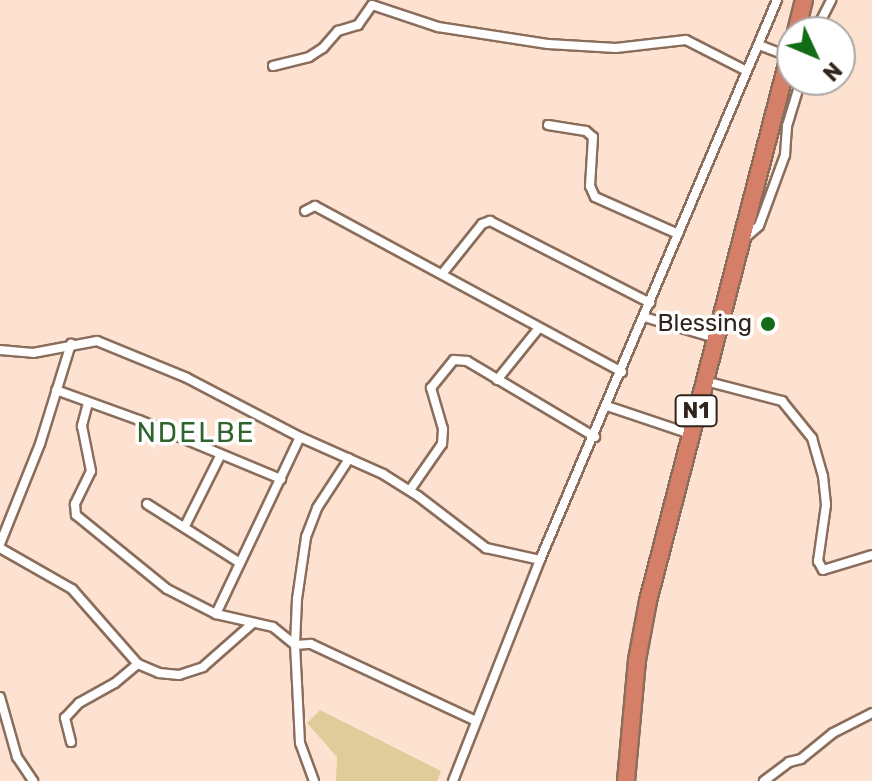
<!DOCTYPE html>
<html>
<head>
<meta charset="utf-8">
<style>
  body { margin:0 }
  #map { position:relative; width:872px; height:781px; overflow:hidden; background:#fde2d1; font-family:Rubik,sans-serif }
  div>[style] { position:absolute }
  [style*='--x'] { left:calc(var(--x)*1px); top:calc(var(--y)*1px); width:calc(var(--w)*1px); rotate:calc(var(--a)*1deg) }
  .green>* { inset:0; background:#e0cc9a }
  .roads { filter:drop-shadow(2px 0 #8b6d5b) drop-shadow(-2px 0 #8b6d5b) drop-shadow(0 2px #8b6d5b) drop-shadow(0 -2px #8b6d5b) }
  .street>* { height:8px; margin:-4px; padding:0 4px; transform-origin:4px; border-radius:4px; background:#fff }
  .highway>* { height:16px; margin:-8px; padding:0 8px; transform-origin:8px; border-radius:8px; background:#d57e68 }
  .dots>* { width:22px; height:22px; translate:-50% -50%; box-sizing:border-box; border:4px solid #fff; border-radius:50% }
  span { translate:-50% -50%; white-space:nowrap; text-align:center; line-height:1.15; -webkit-text-stroke:7px #fff; paint-order:stroke }
  .shield-label span { padding:2px 6px; background:#fff; border:2px solid; border-radius:6px; -webkit-text-stroke-width:0 }
  .shield-label { font-size:22px; color:#31241d; font-weight:700 }
  .poi-label { font-size:24px; color:#31241d }
  .right { translate:-100% -50%; text-align:right }
  .quarter-label { font-size:28px; color:#30642f; letter-spacing:2px }
  .north { position:absolute; left:776px; top:16px; width:80px; height:80px; box-sizing:border-box; background:#fff; border:2px solid #ada7a5; border-radius:50%; rotate:134deg; font-size:22px; font-weight:700; line-height:32px; text-align:center; color:#31241d }
  .north::after { content:''; display:block; margin:auto; width:28px; height:36px; background:#126c16; clip-path:polygon(50% 0,100% 100%,50% 72%,0 100%) }
</style>
</head>
<body>
<div id="map">
  <div class="green">
    <div style="clip-path:polygon(320px 710px,441px 771px,437px 781px,336px 781px,337px 757px,307px 723px)"></div>
  </div>
  <div class="roads">
    <div class="street">
      <div style="--x:815;--y:32;--w:36;--a:-63"></div>
      <div style="--x:759;--y:45;--w:31;--a:21"></div>
      <div style="--x:273;--y:66;--w:37;--a:-14"></div>
      <div style="--x:309;--y:57;--w:17;--a:-33"></div>
      <div style="--x:323;--y:48;--w:23;--a:-49"></div>
      <div style="--x:338;--y:31;--w:21;--a:-17"></div>
      <div style="--x:358;--y:25;--w:24;--a:-55"></div>
      <div style="--x:372;--y:5;--w:70;--a:18.4"></div>
      <div style="--x:438;--y:27;--w:111;--a:8.8"></div>
      <div style="--x:548;--y:44;--w:68;--a:3.4"></div>
      <div style="--x:616;--y:48;--w:70;--a:-6.5"></div>
      <div style="--x:686;--y:40;--w:66;--a:27"></div>
      <div style="--x:548;--y:125;--w:38;--a:9"></div>
      <div style="--x:586;--y:131;--w:9;--a:41"></div>
      <div style="--x:593;--y:137;--w:49;--a:93.5"></div>
      <div style="--x:590;--y:186;--w:12;--a:66"></div>
      <div style="--x:595;--y:197;--w:91;--a:24"></div>
      <div style="--x:305;--y:211;--w:11;--a:-27"></div>
      <div style="--x:315;--y:206;--w:349;--a:28.4"></div>
      <div style="--x:745;--y:238;--w:18;--a:-41"></div>
      <div style="--x:759;--y:226;--w:76;--a:-69.9"></div>
      <div style="--x:785;--y:155;--w:29;--a:-86"></div>
      <div style="--x:787;--y:126;--w:48;--a:-73.1"></div>
      <div style="--x:442;--y:274;--w:64;--a:-51.3"></div>
      <div style="--x:482;--y:224;--w:9;--a:-21"></div>
      <div style="--x:490;--y:221;--w:180;--a:27.1"></div>
      <div style="--x:644;--y:317;--w:74;--a:16.5"></div>
      <div style="--x:0;--y:350;--w:33;--a:5"></div>
      <div style="--x:33;--y:353;--w:65;--a:-10.6"></div>
      <div style="--x:97;--y:341;--w:97;--a:22.3"></div>
      <div style="--x:187;--y:378;--w:127;--a:27.6"></div>
      <div style="--x:300;--y:437;--w:91;--a:24"></div>
      <div style="--x:383;--y:474;--w:41;--a:32.2"></div>
      <div style="--x:418;--y:496;--w:86;--a:37.4"></div>
      <div style="--x:486;--y:548;--w:55;--a:12.5"></div>
      <div style="--x:497;--y:380;--w:67;--a:-51.1"></div>
      <div style="--x:705;--y:381;--w:80;--a:14.6"></div>
      <div style="--x:782;--y:401;--w:48;--a:51"></div>
      <div style="--x:812;--y:438;--w:40;--a:74"></div>
      <div style="--x:823;--y:476;--w:29;--a:84"></div>
      <div style="--x:826;--y:505;--w:57;--a:98.1"></div>
      <div style="--x:818;--y:561;--w:10;--a:61"></div>
      <div style="--x:823;--y:570;--w:51;--a:-17"></div>
      <div style="--x:56;--y:390;--w:88;--a:19.9"></div>
      <div style="--x:139;--y:420;--w:154;--a:22.6"></div>
      <div style="--x:88;--y:403;--w:24;--a:105"></div>
      <div style="--x:82;--y:426;--w:46;--a:78.7"></div>
      <div style="--x:91;--y:471;--w:37;--a:116"></div>
      <div style="--x:75;--y:504;--w:11;--a:85"></div>
      <div style="--x:76;--y:515;--w:117;--a:39.1"></div>
      <div style="--x:167;--y:589;--w:55;--a:27"></div>
      <div style="--x:607;--y:406;--w:88;--a:18.6"></div>
      <div style="--x:300;--y:437;--w:196;--a:115.4"></div>
      <div style="--x:216;--y:614;--w:58;--a:12.8"></div>
      <div style="--x:273;--y:627;--w:28;--a:39"></div>
      <div style="--x:295;--y:645;--w:16;--a:-4"></div>
      <div style="--x:311;--y:644;--w:182;--a:25"></div>
      <div style="--x:410;--y:490;--w:56;--a:-55.2"></div>
      <div style="--x:442;--y:444;--w:15;--a:-86"></div>
      <div style="--x:443;--y:429;--w:43;--a:-106.3"></div>
      <div style="--x:431;--y:388;--w:36;--a:-51"></div>
      <div style="--x:454;--y:360;--w:13;--a:4"></div>
      <div style="--x:467;--y:361;--w:149;--a:30.7"></div>
      <div style="--x:147;--y:504;--w:110;--a:32.4"></div>
      <div style="--x:185;--y:526;--w:80;--a:-63.4"></div>
      <div style="--x:0;--y:544;--w:108;--a:-68.2"></div>
      <div style="--x:40;--y:444;--w:105;--a:-72.8"></div>
      <div style="--x:0;--y:548;--w:83;--a:29.7"></div>
      <div style="--x:72;--y:589;--w:100;--a:48.7"></div>
      <div style="--x:138;--y:664;--w:23;--a:23"></div>
      <div style="--x:159;--y:673;--w:20;--a:6"></div>
      <div style="--x:179;--y:675;--w:25;--a:-18"></div>
      <div style="--x:203;--y:667;--w:65;--a:-41.3"></div>
      <div style="--x:0;--y:697;--w:62;--a:74.2"></div>
      <div style="--x:17;--y:757;--w:29;--a:56"></div>
      <div style="--x:71;--y:742;--w:25;--a:-104"></div>
      <div style="--x:65;--y:718;--w:21;--a:-47"></div>
      <div style="--x:79;--y:703;--w:41;--a:-29.1"></div>
      <div style="--x:115;--y:683;--w:30;--a:-40"></div>
      <div style="--x:314;--y:781;--w:40;--a:-110.2"></div>
      <div style="--x:300;--y:743;--w:98;--a:-92.9"></div>
      <div style="--x:295;--y:645;--w:46;--a:-87.5"></div>
      <div style="--x:297;--y:599;--w:63;--a:-81.7"></div>
      <div style="--x:306;--y:537;--w:31;--a:-69"></div>
      <div style="--x:317;--y:508;--w:59;--a:-56.9"></div>
      <div style="--x:453;--y:781;--w:238;--a:-68.5"></div>
      <div style="--x:540;--y:560;--w:608;--a:-67.06"></div>
      <div style="--x:764;--y:781;--w:31;--a:-37"></div>
      <div style="--x:789;--y:762;--w:12;--a:-14"></div>
      <div style="--x:801;--y:759;--w:41;--a:-39.1"></div>
      <div style="--x:833;--y:733;--w:44;--a:-27.1"></div>
    </div>
    <div class="highway">
      <div style="--x:796;--y:32;--w:33;--a:-76"></div>
      <div style="--x:626;--y:781;--w:121;--a:-84.8"></div>
      <div style="--x:637;--y:660;--w:60;--a:-79.4"></div>
      <div style="--x:648;--y:601;--w:574;--a:-75.48"></div>
    </div>
  </div>
  <div class="dots">
    <div style="left:768px;top:324px;background:#126c16"></div>
  </div>
  <div class="shield-label">
    <span style="left:696px;top:411px">N1</span>
  </div>
  <div class="poi-label">
    <span class="right" style="left:752px;top:324px">Blessing</span>
  </div>
  <div class="quarter-label">
    <span style="left:196px;top:433px">NDELBE</span>
  </div>
  <div class="north">N</div>
</div>
</body>
</html>
